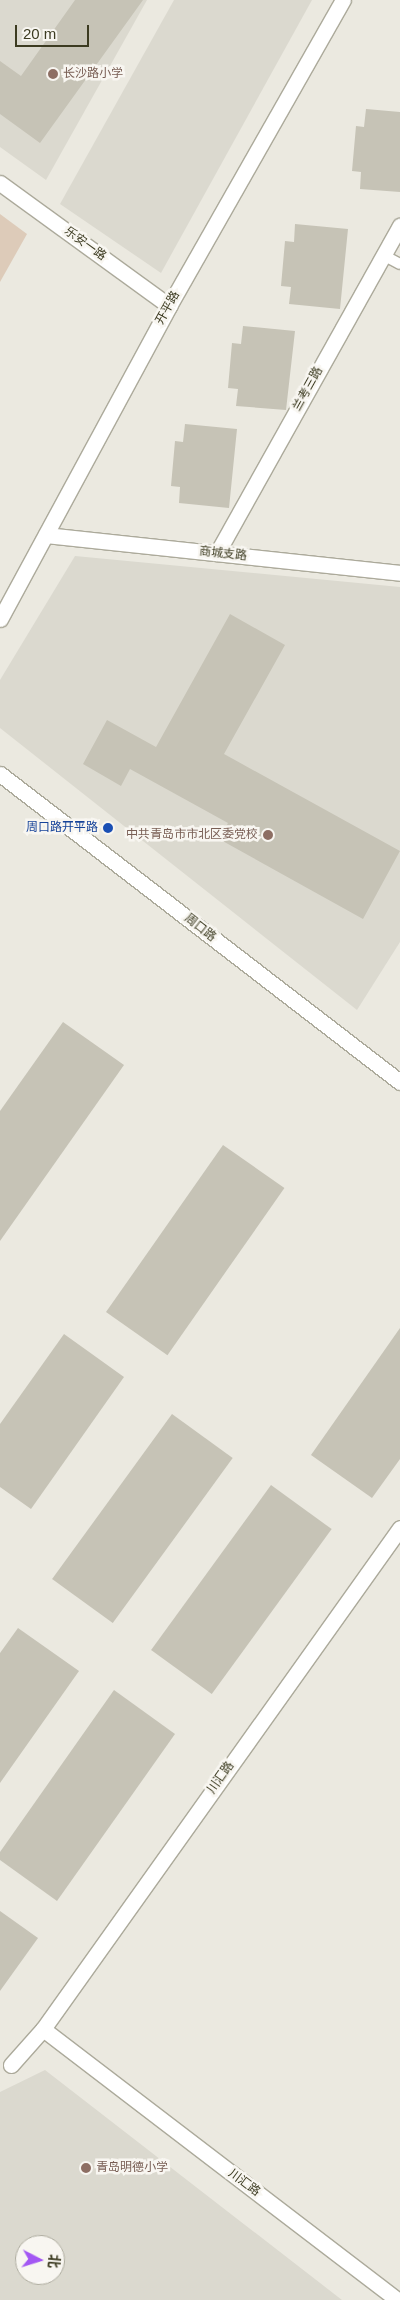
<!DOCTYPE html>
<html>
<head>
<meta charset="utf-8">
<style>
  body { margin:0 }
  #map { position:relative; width:400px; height:2300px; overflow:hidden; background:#ebe9e0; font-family:Helvetica,"Noto Sans SC",sans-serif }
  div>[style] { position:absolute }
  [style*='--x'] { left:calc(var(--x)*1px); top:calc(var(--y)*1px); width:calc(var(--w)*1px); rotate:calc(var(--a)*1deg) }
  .built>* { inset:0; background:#dbd9cf }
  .green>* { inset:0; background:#ddcbb9 }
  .building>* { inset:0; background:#c6c3b6; transform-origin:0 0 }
  .roads { filter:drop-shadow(1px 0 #acaa9b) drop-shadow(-1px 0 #acaa9b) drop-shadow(0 1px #acaa9b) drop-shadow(0 -1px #acaa9b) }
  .service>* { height:10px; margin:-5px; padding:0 5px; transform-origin:5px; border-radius:5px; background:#fff }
  .minor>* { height:15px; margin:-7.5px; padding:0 7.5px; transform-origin:7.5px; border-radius:7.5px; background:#fff }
  .tertiary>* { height:15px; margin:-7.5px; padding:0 7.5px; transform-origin:7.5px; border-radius:7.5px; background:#fff }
  .secondary>* { height:15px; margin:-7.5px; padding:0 7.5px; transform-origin:7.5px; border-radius:7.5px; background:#fff }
  .dots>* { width:14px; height:14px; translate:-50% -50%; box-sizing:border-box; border:2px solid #f8f6f1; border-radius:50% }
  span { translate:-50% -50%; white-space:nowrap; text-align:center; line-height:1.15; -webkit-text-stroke:5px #f8f6f1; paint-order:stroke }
  .education-label { font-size:12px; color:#785e54 }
  .left { translate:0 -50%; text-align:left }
  .right { translate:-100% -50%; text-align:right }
  .street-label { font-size:12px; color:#3c3b21 }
  .transit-label { font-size:12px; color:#164399 }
  .north { position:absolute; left:15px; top:2235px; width:50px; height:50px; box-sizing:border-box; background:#f8f6f1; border:1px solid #adab9e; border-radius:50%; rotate:95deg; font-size:14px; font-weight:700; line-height:20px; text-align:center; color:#3c3b21 }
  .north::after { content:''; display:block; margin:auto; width:18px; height:22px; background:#a357f3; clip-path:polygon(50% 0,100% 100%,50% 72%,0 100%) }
  .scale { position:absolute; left:15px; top:25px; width:74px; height:22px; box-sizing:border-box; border:2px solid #3c3b21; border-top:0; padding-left:6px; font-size:15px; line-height:18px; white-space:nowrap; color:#3c3b21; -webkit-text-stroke:4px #f8f6f1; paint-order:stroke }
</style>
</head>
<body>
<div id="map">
  <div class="built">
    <div style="clip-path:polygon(0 0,147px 0,46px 180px,0 147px)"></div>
    <div style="clip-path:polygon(174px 0,312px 0,161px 273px,60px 204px)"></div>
    <div style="clip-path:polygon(75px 556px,400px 587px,400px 942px,357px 1010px,0 728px,0 680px)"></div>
    <div style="clip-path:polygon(evenodd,45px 2070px,342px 2300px,0 2300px,0 2092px,45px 2070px,25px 2245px,55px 2245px,55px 2275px,25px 2275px,25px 2245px)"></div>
  </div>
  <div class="green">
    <div style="clip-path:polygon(0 214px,27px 234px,0 282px)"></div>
  </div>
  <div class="building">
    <div style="clip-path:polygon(75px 0,143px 0,40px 143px,0 114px,0 61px,21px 76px)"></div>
    <div style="clip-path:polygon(366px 109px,400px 112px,400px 192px,360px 189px,361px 172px,352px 171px,356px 126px,364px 127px)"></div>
    <div style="clip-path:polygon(295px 224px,348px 229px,340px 309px,289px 304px,291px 287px,281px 286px,285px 241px,294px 242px)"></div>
    <div style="clip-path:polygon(243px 326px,295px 331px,286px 410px,236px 406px,238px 389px,228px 388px,232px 343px,241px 344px)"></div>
    <div style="clip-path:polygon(185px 424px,237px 429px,229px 508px,179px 503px,180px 487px,171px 486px,175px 441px,183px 442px)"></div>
    <div style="clip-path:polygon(230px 614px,285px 645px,224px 754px,400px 851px,363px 919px,219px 839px,228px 823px,130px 769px,121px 786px,83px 764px,107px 720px,156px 747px)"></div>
    <div style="clip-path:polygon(63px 1022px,124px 1065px,0 1241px,0 1111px)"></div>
    <div style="left:223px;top:1145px;width:75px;height:204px;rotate:35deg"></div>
    <div style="clip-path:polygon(400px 1328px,400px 1459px,372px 1498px,311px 1455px)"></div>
    <div style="clip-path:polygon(64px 1334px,124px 1377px,31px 1509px,0 1487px,0 1424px)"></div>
    <div style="left:172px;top:1414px;width:75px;height:204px;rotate:36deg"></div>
    <div style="left:271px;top:1485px;width:75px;height:204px;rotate:36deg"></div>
    <div style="clip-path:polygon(18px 1628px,79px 1671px,0 1783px,0 1653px)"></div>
    <div style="clip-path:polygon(114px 1690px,175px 1734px,57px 1901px,0 1860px,0 1852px)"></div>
    <div style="clip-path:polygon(0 1911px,38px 1938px,0 1991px)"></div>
  </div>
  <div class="roads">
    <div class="service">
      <div style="--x:383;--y:255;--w:19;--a:28"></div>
    </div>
    <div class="minor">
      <div style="--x:0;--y:183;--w:209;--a:36"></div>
      <div style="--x:46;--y:535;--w:356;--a:6.1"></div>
      <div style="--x:217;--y:553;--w:375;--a:-60.8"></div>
      <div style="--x:43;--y:2029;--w:446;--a:37.4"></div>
      <div style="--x:11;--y:2065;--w:48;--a:-48.4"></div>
      <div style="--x:43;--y:2029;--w:615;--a:-54.53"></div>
    </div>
    <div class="tertiary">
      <div style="--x:0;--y:619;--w:356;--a:-61.6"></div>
      <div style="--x:169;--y:306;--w:352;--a:-60.4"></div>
    </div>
    <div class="secondary">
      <div style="--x:0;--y:774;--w:505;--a:37.6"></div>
    </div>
  </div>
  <div class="dots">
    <div style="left:53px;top:74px;background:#8d6e63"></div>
    <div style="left:108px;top:828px;background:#1a4fb4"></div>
    <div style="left:268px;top:835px;background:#8d6e63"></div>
    <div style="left:86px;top:2168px;background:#8d6e63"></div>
  </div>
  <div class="education-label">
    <span class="left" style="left:63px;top:74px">长沙路小学</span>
    <span class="right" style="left:258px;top:835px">中共青岛市市北区委党校</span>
    <span class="left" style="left:96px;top:2168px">青岛明德小学</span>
  </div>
  <div class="street-label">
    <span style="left:85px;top:244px;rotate:36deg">乐安一路</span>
    <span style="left:168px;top:308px;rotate:-61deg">开平路</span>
    <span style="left:308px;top:389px;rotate:-61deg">兰考三路</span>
    <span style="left:223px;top:554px;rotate:6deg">商城支路</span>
    <span style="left:200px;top:928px;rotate:38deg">周口路</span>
    <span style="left:221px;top:1778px;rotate:-55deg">川汇路</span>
    <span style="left:244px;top:2183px;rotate:37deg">川汇路</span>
  </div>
  <div class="transit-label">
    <span class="right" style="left:98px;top:828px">周口路开平路</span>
  </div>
  <div class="north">北</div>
  <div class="scale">20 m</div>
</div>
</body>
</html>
